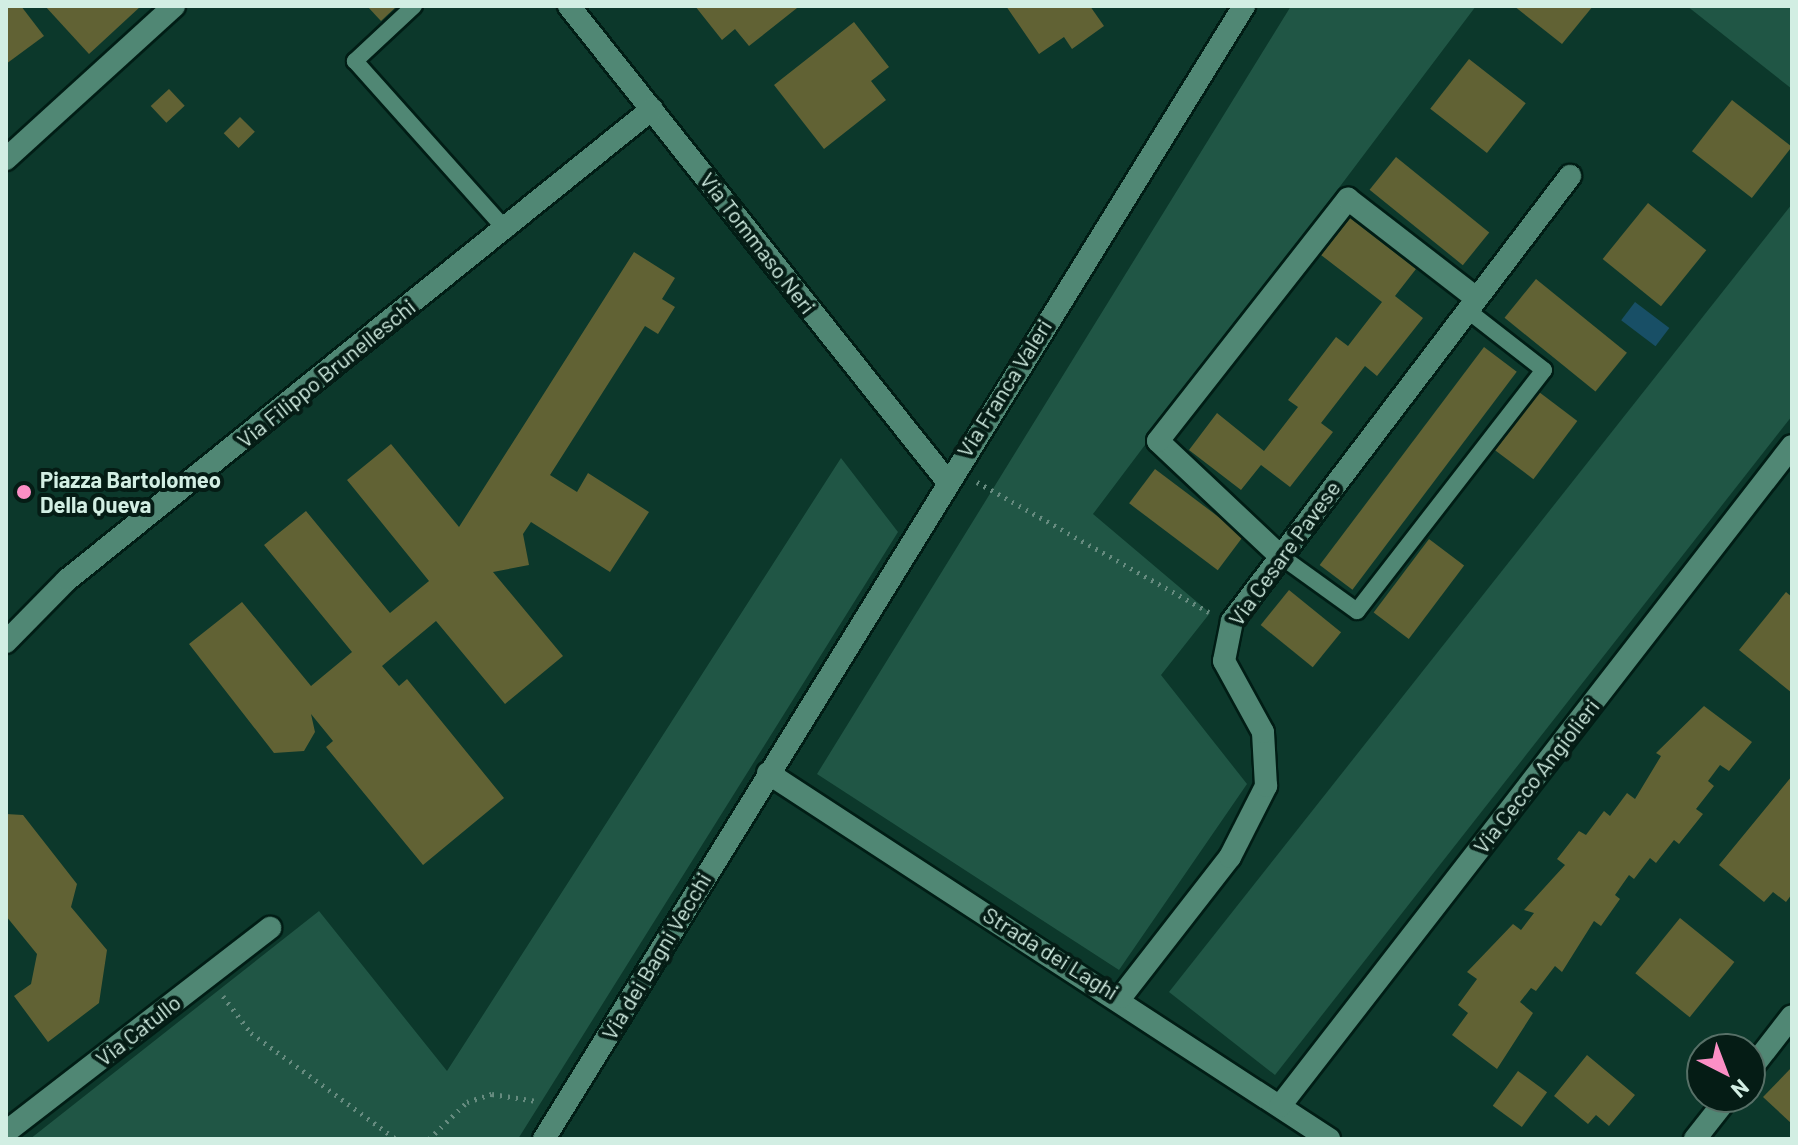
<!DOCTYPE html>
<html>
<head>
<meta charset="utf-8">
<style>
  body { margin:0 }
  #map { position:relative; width:1798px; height:1145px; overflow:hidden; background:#0c382b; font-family:Barlow,sans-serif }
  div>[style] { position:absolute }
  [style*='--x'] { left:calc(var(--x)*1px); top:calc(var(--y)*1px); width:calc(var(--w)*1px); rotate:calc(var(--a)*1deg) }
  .green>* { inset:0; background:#205645 }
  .water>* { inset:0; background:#184f66; transform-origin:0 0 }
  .building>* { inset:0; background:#616234; transform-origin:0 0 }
  .path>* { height:5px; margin-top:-2.5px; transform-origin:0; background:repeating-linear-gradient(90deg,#668b7f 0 2px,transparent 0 8px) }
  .roads { filter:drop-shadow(2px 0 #011d15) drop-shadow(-2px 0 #011d15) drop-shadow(0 2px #011d15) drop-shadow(0 -2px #011d15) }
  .service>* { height:16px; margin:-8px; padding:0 8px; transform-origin:8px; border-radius:8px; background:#508774 }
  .minor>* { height:22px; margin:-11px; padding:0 11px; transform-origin:11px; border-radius:11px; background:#508774 }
  .dots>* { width:22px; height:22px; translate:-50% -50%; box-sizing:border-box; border:4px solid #051c15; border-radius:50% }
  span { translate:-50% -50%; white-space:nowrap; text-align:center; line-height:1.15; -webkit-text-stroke:8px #051c15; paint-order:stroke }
  .street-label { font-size:22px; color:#d2eee3 }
  .poi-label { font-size:22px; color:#d2eee3; font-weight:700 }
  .left { translate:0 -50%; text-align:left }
  .frame { position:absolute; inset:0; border:8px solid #d2eee3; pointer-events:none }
  .north { position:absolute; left:1686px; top:1033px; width:80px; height:80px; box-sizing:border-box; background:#051c15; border:2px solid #577067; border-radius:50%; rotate:138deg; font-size:22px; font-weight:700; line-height:32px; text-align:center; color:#d2eee3 }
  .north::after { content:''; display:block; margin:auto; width:28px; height:36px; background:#fb8fc5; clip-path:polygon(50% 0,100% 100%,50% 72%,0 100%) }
</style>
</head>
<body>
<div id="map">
  <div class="green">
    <div style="clip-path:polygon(1291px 6px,1476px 6px,1093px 514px,1210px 613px,1161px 675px,1247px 784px,1119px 970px,817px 774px)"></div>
    <div style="clip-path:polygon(1687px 6px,1792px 6px,1792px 89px)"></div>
    <div style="clip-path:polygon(1792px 204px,1792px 416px,1275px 1075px,1169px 992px)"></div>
    <div style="clip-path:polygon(841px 458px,898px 532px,518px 1139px,30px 1139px,319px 911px,447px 1071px)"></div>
  </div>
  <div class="water">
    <div style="left:1635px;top:302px;width:43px;height:23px;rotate:37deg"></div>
  </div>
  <div class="building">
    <div style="clip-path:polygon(6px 6px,21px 6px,44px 36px,6px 64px)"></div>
    <div style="clip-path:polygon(45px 6px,141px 6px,89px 54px)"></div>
    <div style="clip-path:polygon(367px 6px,397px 6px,381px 21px)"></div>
    <div style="clip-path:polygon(695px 6px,796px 6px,797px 8px,749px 46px,735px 29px,722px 40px)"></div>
    <div style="clip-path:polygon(1006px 6px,1090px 6px,1104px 26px,1072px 49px,1064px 37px,1039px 54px)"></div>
    <div style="clip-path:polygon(1514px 6px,1593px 6px,1562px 44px)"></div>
    <div style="clip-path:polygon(854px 22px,889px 67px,871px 81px,886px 100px,824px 149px,774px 85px)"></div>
    <div style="left:1469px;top:59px;width:72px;height:63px;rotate:38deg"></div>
    <div style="left:169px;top:89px;width:23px;height:25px;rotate:47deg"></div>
    <div style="left:1732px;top:100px;width:76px;height:65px;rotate:38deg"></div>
    <div style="left:240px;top:117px;width:21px;height:23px;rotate:45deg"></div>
    <div style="left:1396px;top:157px;width:120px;height:42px;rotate:39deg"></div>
    <div style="left:1648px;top:203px;width:75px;height:72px;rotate:39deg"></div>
    <div style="clip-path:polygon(1350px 218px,1416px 269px,1395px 296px,1423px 318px,1377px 376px,1365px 366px,1321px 423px,1333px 432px,1290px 487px,1261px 465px,1241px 490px,1189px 450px,1217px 413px,1264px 451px,1298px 407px,1288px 400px,1336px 337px,1348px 346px,1382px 302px,1321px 255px)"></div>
    <div style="clip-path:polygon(634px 252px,675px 278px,662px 299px,675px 307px,658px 334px,645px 326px,550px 475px,577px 492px,588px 473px,649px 512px,610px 572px,531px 522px,523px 534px,529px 565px,493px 572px,563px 656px,505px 704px,436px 621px,382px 666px,399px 686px,407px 679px,504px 798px,423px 865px,326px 747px,333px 741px,311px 714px,315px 732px,304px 751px,274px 753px,189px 644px,242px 602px,311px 686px,352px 652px,264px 545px,306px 511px,390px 613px,429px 581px,347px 480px,391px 444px,459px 527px)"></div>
    <div style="left:1536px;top:279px;width:117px;height:50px;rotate:39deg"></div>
    <div style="left:1484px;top:347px;width:41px;height:273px;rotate:37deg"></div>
    <div style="left:1539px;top:392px;width:48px;height:73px;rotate:37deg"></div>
    <div style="left:1155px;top:469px;width:111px;height:43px;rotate:37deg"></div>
    <div style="left:1429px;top:539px;width:44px;height:92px;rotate:37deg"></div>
    <div style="left:1289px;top:590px;width:67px;height:45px;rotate:39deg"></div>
    <div style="clip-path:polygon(1786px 592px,1792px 597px,1792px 693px,1739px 650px)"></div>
    <div style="clip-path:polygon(1704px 706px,1752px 742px,1729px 771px,1720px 765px,1708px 781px,1714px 786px,1696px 809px,1703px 814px,1679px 844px,1674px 840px,1656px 863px,1650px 858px,1634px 879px,1629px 875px,1615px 895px,1620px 899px,1601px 926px,1594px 921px,1562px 972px,1555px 966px,1536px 991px,1531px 988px,1520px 1002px,1533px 1013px,1497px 1069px,1452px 1035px,1468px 1013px,1458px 1005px,1477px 979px,1467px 972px,1513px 924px,1521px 930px,1534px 913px,1524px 910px,1565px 865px,1557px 859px,1579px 831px,1586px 835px,1604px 811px,1610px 816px,1627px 793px,1635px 799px,1661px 756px,1656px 753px)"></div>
    <div style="clip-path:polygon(1792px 776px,1792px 894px,1786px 902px,1773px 892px,1764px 902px,1719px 865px)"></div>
    <div style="clip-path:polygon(6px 814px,23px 815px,77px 884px,71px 907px,107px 950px,99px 1003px,48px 1042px,14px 996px,31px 984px,37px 954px,6px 916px)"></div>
    <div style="left:1680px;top:918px;width:70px;height:71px;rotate:39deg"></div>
    <div style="clip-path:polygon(1587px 1055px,1635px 1095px,1609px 1126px,1596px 1115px,1588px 1124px,1554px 1096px)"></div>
    <div style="clip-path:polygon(1792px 1067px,1792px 1124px,1763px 1097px)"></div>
    <div style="left:1518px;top:1071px;width:36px;height:43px;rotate:36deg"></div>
  </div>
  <div class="path">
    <div style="--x:977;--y:482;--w:266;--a:29.3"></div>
    <div style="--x:223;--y:996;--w:46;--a:52.9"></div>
    <div style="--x:251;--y:1033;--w:180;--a:36.2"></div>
    <div style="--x:429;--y:1139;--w:53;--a:-44.2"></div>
    <div style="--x:467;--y:1102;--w:26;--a:-18"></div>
    <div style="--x:492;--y:1094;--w:45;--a:9"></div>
  </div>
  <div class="roads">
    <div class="service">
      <div style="--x:414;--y:6;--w:81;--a:137"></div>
      <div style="--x:355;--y:61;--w:227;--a:48.2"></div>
      <div style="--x:1279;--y:555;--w:96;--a:35.7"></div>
      <div style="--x:1357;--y:611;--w:305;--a:-52.2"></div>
      <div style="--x:1544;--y:370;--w:98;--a:-142.1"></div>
    </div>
    <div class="minor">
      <div style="--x:569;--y:6;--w:607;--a:51.49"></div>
      <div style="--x:6;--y:159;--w:227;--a:-42.3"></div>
      <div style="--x:1279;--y:555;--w:166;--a:-136.7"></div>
      <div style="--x:1158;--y:441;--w:308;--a:-51.9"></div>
      <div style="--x:1348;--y:199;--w:162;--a:37.7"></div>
      <div style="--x:6;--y:642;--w:87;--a:-45.5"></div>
      <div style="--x:67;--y:580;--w:751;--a:-38.84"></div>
      <div style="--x:768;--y:773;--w:670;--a:33.12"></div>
      <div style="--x:1121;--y:997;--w:177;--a:-52.1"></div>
      <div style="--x:1230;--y:857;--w:80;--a:-63.1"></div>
      <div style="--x:1266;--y:786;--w:54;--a:-93.2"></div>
      <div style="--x:1263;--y:732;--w:81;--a:-118.8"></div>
      <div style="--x:1224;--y:661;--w:41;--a:-78.7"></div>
      <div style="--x:1232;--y:621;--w:559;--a:-52.78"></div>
      <div style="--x:1750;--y:1070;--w:68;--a:-52.1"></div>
      <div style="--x:1280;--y:1106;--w:835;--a:-52.2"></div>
      <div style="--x:6;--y:1132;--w:334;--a:-37.7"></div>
      <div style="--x:544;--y:1139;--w:1332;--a:-58.29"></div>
      <div style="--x:1695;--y:1139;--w:53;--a:-51.8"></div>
    </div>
  </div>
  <div class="dots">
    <div style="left:24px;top:492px;background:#fb8fc5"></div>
  </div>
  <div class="street-label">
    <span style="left:758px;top:243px;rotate:52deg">Via Tommaso Neri</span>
    <span style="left:326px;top:373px;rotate:-39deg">Via Filippo Brunelleschi</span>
    <span style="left:1004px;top:388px;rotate:-58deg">Via Franca Valeri</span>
    <span style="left:1284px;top:553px;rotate:-54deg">Via Cesare Pavese</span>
    <span style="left:1536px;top:776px;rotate:-52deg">Via Cecco Angiolieri</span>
    <span style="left:1051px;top:953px;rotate:32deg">Strada dei Laghi</span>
    <span style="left:656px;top:956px;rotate:-59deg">Via dei Bagni Vecchi</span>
    <span style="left:138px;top:1030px;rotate:-38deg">Via Catullo</span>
  </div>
  <div class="poi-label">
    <span class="left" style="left:40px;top:492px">Piazza Bartolomeo<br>Della Queva</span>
  </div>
  <div class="frame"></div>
  <div class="north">N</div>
</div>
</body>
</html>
